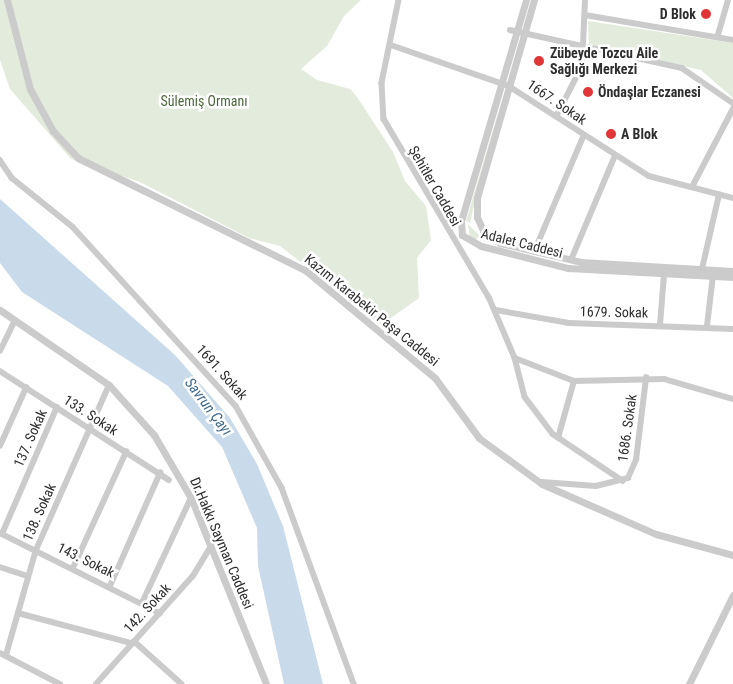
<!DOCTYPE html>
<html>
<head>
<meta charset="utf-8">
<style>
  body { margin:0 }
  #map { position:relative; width:733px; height:684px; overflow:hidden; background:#fff; font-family:"Roboto Condensed",sans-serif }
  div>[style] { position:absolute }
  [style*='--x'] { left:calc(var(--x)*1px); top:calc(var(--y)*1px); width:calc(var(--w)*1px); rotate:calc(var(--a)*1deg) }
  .green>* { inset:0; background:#e3ebdc }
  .water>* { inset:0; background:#c9dbea }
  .minor>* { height:5.5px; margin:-2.75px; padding:0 2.75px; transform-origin:2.75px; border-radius:2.75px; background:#cbcbcb }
  .tertiary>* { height:7px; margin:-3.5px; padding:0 3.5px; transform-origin:3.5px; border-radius:3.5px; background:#cbcbcb }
  .dots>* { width:14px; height:14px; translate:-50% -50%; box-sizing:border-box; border:2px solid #fff; border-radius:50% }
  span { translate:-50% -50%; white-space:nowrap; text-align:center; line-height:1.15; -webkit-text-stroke:5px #fff; paint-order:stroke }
  .poi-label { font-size:14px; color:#2e2e2e; font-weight:700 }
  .right { translate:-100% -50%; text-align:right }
  .left { translate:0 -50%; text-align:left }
  .park-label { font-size:14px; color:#4e693d }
  .street-label { font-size:14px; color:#2e2e2e }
  .water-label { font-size:15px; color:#3f6a8e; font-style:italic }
</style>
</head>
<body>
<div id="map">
  <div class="green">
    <div style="clip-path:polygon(0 0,361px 0,344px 16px,327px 46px,301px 69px,317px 80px,350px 89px,357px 97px,393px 152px,405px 181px,426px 206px,431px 240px,417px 258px,419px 298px,381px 325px,280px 246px,249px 238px,140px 182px,71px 159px,10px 89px,0 60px)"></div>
    <div style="clip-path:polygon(588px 21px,733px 43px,733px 98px,701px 70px,589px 45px)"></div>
    <div style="clip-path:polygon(502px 99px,480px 179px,470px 223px,466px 221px)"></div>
    <div style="clip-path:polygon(468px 224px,486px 242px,597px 268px,470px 238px)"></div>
  </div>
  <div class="water">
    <div style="clip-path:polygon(0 199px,175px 355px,230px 418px,257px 464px,283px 526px,323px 684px,284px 684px,258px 566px,257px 528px,222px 447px,168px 386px,22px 292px,0 263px)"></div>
  </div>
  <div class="minor">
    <div style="--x:399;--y:0;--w:85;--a:101.6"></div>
    <div style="--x:382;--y:83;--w:36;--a:87"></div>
    <div style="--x:384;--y:119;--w:207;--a:59.5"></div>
    <div style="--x:489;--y:297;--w:66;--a:66.9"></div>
    <div style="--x:515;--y:358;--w:63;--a:21.3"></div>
    <div style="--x:574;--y:381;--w:90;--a:-1.3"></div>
    <div style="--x:664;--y:379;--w:72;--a:16.2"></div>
    <div style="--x:585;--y:15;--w:150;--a:9.6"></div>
    <div style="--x:510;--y:30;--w:176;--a:12.5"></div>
    <div style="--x:682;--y:68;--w:62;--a:34.5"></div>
    <div style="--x:718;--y:35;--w:36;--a:-74"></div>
    <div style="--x:391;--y:45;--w:125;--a:19.2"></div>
    <div style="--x:509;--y:86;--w:166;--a:32.7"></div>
    <div style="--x:649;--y:176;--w:87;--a:14.7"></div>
    <div style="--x:557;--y:115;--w:55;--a:-63"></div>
    <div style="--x:582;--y:66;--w:66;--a:-87.4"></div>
    <div style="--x:0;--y:160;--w:22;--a:56"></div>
    <div style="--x:12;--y:178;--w:78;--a:38.8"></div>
    <div style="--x:73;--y:227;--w:242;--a:47.7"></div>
    <div style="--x:236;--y:406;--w:94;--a:60.7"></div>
    <div style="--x:282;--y:488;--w:209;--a:69.8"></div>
    <div style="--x:692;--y:187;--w:88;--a:-62.3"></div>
    <div style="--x:534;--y:252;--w:127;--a:-66.9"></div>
    <div style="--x:571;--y:260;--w:111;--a:-67.1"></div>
    <div style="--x:702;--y:269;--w:76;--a:-77.1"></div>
    <div style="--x:496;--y:310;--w:74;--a:10.1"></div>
    <div style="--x:569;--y:323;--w:164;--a:2.1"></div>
    <div style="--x:660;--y:325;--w:50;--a:-85.4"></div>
    <div style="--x:707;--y:326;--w:50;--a:-83.2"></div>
    <div style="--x:0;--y:351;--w:34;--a:-64"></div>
    <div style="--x:515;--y:358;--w:40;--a:75.6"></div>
    <div style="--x:525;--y:397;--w:46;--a:52.9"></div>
    <div style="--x:553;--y:434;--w:84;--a:33.9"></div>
    <div style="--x:0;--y:371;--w:201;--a:32.8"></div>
    <div style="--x:558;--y:438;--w:59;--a:-74.3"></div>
    <div style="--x:0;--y:446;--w:64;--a:-65.9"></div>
    <div style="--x:542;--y:482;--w:54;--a:4.2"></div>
    <div style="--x:596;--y:486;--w:33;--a:-14"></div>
    <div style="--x:628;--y:478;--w:20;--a:-66"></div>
    <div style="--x:636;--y:460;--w:83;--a:-83"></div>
    <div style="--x:0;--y:533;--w:179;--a:26.6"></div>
    <div style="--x:2;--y:534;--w:138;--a:-66.6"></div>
    <div style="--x:0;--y:567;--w:29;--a:18"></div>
    <div style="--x:73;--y:568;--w:128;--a:-65.4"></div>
    <div style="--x:110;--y:586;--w:124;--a:-66.1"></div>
    <div style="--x:142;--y:603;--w:116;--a:-65"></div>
    <div style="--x:18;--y:613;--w:117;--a:14.9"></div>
    <div style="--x:134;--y:641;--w:64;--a:41.9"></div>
    <div style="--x:0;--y:653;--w:68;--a:27.3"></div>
    <div style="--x:6;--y:655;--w:109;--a:-74.1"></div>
    <div style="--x:36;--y:550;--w:180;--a:-66.1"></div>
    <div style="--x:96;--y:684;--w:145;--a:-48.1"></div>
    <div style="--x:193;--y:576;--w:35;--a:-59"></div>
  </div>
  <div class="tertiary">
    <div style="--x:7;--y:0;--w:92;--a:75.5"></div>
    <div style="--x:30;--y:89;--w:48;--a:61.3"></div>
    <div style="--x:53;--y:131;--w:37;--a:47"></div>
    <div style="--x:78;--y:158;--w:253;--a:26.3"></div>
    <div style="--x:305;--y:270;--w:169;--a:39.7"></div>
    <div style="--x:435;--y:378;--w:74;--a:53.7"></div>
    <div style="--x:479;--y:438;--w:78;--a:36.1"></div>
    <div style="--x:542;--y:484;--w:124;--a:23.7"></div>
    <div style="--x:656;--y:534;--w:80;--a:15.3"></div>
    <div style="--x:526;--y:0;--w:230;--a:106.4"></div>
    <div style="--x:461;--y:221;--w:14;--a:86"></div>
    <div style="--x:462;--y:235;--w:22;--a:30"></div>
    <div style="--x:481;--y:246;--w:90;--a:14.2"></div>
    <div style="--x:568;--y:268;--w:165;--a:3.1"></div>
    <div style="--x:534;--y:0;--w:206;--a:106.1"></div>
    <div style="--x:477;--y:198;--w:19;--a:90"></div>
    <div style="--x:477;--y:217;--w:17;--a:66"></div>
    <div style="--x:484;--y:233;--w:19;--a:32"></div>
    <div style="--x:500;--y:243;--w:83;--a:13.2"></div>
    <div style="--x:581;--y:262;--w:152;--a:3.4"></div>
    <div style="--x:0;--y:310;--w:132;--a:34.5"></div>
    <div style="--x:109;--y:385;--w:67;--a:48"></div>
    <div style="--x:154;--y:435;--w:73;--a:59.6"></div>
    <div style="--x:191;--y:498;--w:201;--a:68"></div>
    <div style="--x:689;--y:684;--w:99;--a:-63.7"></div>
  </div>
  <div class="dots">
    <div style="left:706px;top:14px;background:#e03637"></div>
    <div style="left:539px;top:61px;background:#e03637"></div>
    <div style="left:588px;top:92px;background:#e03637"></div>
    <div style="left:611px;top:134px;background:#e03637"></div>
  </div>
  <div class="poi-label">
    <span class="right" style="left:696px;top:14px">D Blok</span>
    <span class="left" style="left:550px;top:61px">Zübeyde Tozcu Aile<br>Sağlığı Merkezi</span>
    <span class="left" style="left:598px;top:92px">Öndaşlar Eczanesi</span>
    <span class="left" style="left:621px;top:134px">A Blok</span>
  </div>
  <div class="park-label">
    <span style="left:204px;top:101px">Sülemiş Ormanı</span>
  </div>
  <div class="street-label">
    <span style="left:557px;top:102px;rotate:34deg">1667. Sokak</span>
    <span style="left:435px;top:186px;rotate:60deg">Şehitler Caddesi</span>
    <span style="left:522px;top:243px;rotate:14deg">Adalet Caddesi</span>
    <span style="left:372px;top:310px;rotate:39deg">Kazım Karabekir Paşa Caddesi</span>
    <span style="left:614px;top:312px;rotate:1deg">1679. Sokak</span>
    <span style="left:222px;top:372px;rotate:48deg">1691. Sokak</span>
    <span style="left:91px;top:415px;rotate:33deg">133. Sokak</span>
    <span style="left:627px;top:428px;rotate:-82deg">1686. Sokak</span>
    <span style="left:30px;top:438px;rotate:-66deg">137. Sokak</span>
    <span style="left:39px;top:512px;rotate:-66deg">138. Sokak</span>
    <span style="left:222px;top:543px;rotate:67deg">Dr.Hakkı Sayman Caddesi</span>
    <span style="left:86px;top:560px;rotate:26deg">143. Sokak</span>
    <span style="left:147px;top:608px;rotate:-47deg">142. Sokak</span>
  </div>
  <div class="water-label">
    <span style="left:208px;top:407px;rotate:53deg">Savrun Çayı</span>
  </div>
</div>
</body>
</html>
